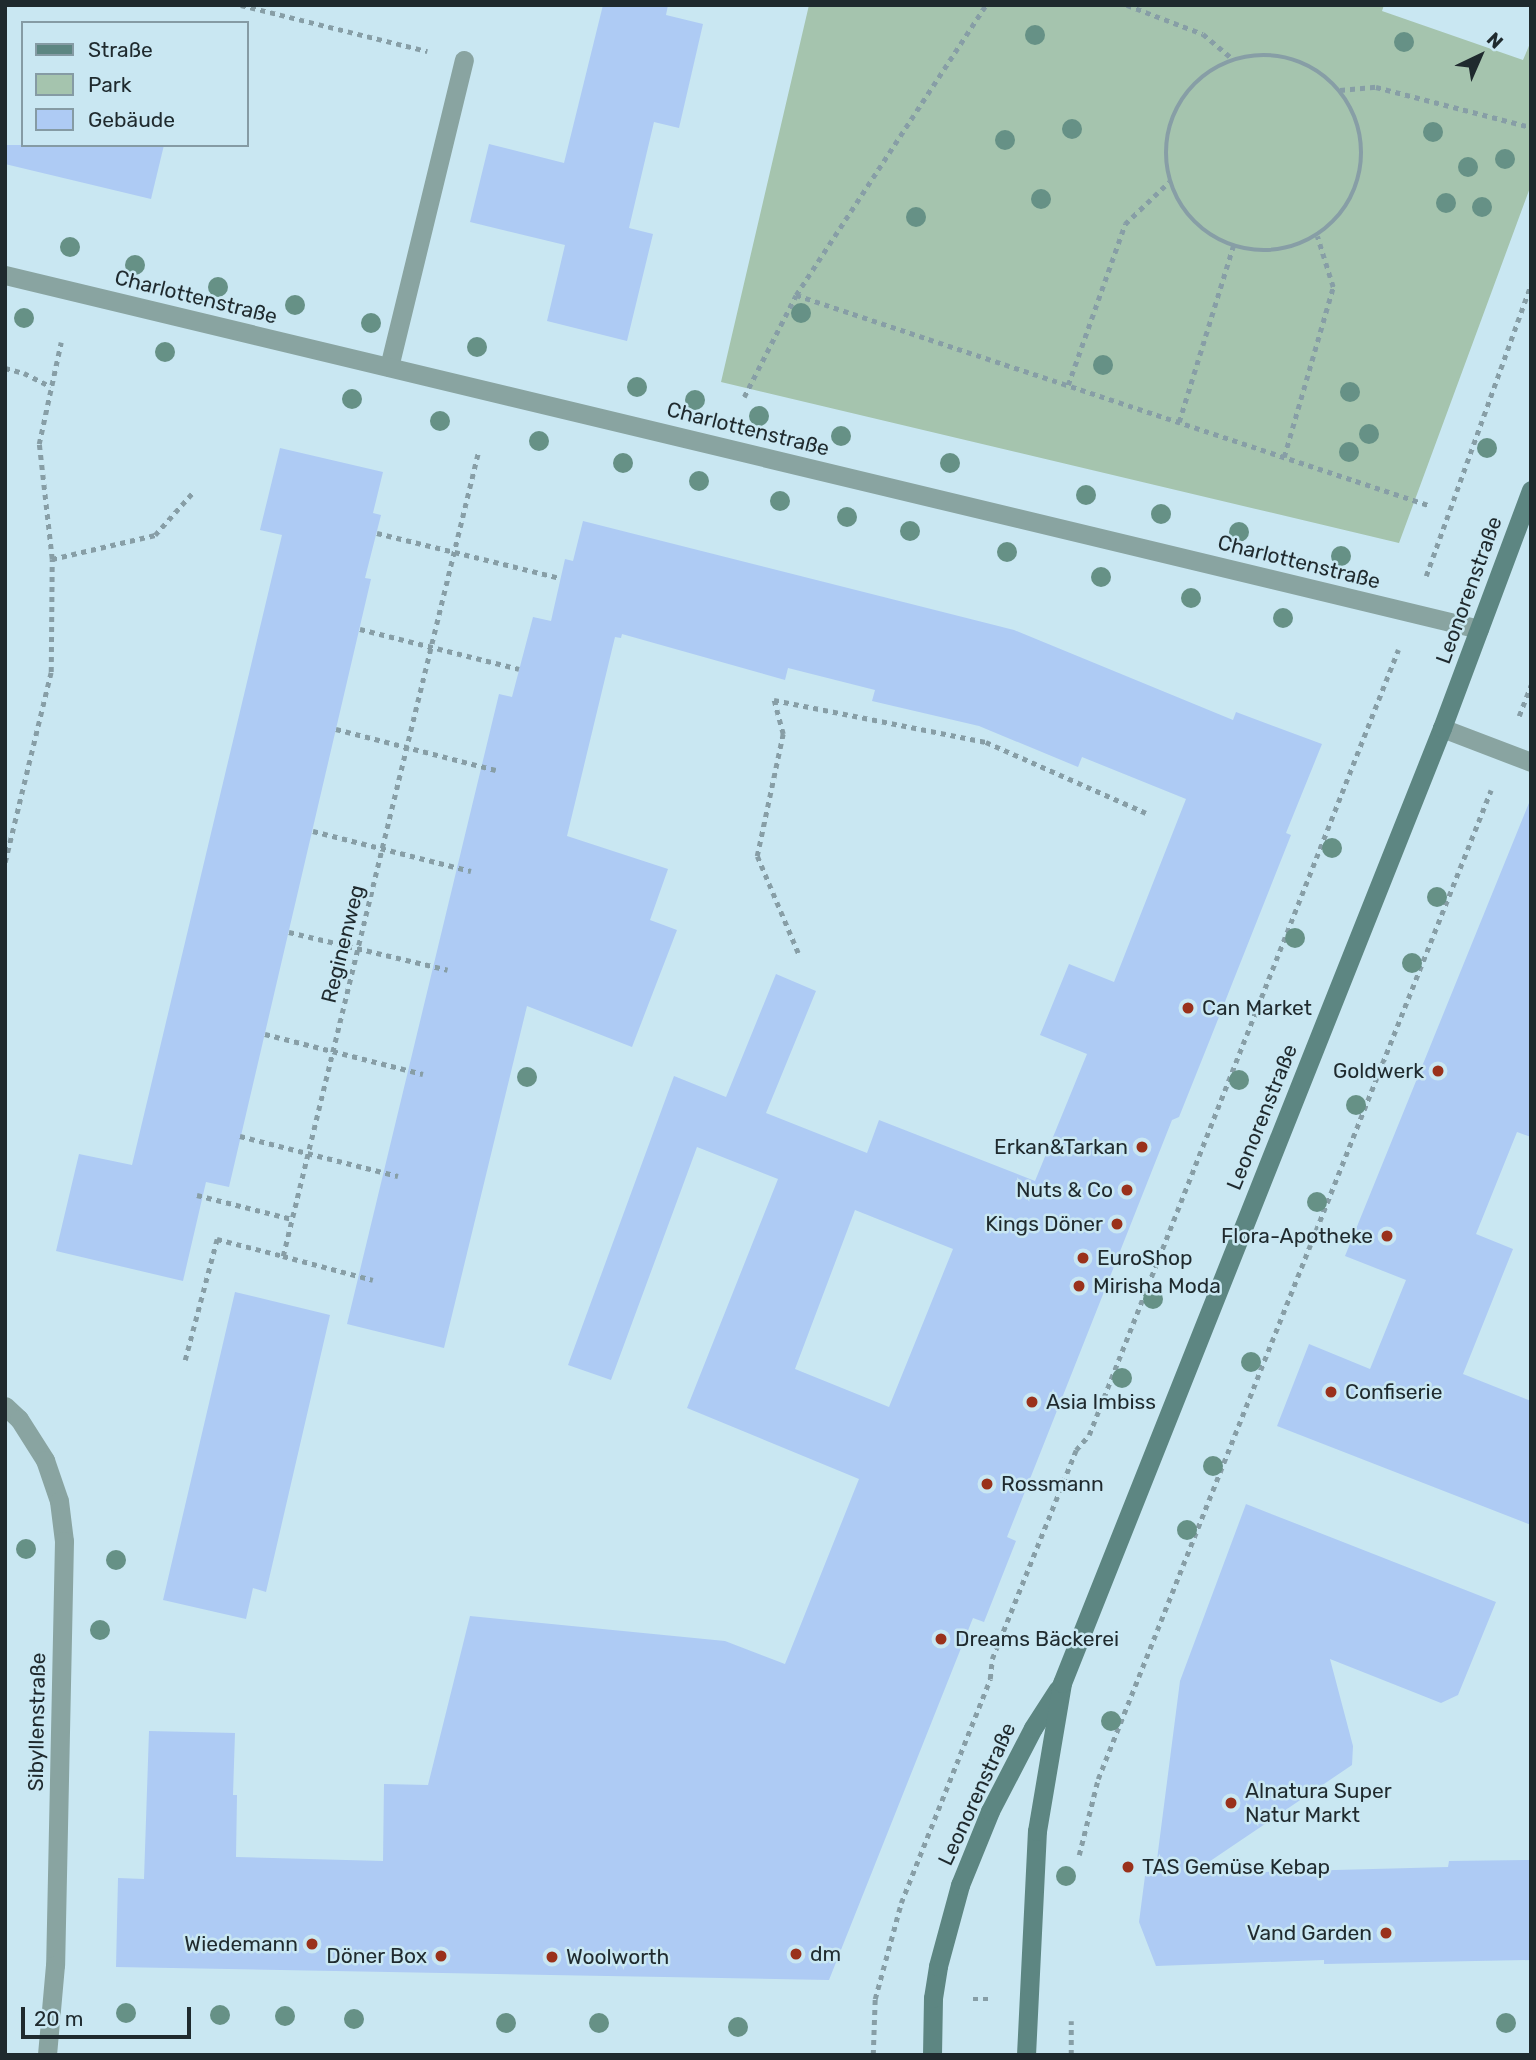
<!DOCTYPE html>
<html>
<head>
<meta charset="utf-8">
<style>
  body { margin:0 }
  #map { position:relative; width:1536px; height:2060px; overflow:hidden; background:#c9e7f2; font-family:Rubik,sans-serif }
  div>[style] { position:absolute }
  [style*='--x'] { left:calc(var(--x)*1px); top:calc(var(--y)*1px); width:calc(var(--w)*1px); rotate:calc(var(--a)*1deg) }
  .green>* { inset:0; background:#a5c4ae }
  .building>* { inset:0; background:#aecbf4 }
  .path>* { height:4.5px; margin-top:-2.25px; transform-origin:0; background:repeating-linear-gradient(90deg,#879ea6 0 5px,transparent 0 10px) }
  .path>.ring { margin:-2.25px; padding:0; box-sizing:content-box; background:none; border:4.5px solid #879ea6; border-radius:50% }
  .service>* { height:19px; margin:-9.5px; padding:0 9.5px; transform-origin:9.5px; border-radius:9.5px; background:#89a4a1 }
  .minor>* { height:19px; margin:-9.5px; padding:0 9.5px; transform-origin:9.5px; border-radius:9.5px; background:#89a4a1 }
  .secondary>* { height:19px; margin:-9.5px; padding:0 9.5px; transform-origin:9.5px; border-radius:9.5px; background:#5d8682 }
  .trees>* { width:20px; height:20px; margin:-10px; border-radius:50%; background:#669186 }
  .dots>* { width:19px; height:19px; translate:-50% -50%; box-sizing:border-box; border:4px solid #c9e7f2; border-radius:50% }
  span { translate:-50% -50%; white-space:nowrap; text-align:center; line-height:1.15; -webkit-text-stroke:5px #c9e7f2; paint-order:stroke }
  .street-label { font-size:21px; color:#1f2a2e }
  .poi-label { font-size:21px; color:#1f2a2e }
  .left { translate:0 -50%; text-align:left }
  .right { translate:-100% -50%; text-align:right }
  .frame { position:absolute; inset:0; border:7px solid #1f2a2e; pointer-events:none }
  .legend { position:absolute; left:21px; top:21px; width:228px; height:126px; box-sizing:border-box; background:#c9e7f2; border:2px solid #859ba4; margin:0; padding:9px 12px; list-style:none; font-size:21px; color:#1f2a2e }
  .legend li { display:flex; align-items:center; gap:14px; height:35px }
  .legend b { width:35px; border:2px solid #859ba4 }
  .north { position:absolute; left:1445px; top:21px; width:70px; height:70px; -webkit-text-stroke:5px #c9e7f2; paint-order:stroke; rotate:44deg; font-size:19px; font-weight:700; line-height:28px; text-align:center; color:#1f2a2e }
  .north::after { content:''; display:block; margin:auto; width:24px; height:32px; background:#1f2a2e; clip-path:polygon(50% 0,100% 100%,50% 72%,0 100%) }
  .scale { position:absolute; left:21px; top:2007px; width:170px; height:32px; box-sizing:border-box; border:4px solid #1f2a2e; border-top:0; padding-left:9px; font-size:21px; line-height:24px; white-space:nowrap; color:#1f2a2e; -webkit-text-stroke:5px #c9e7f2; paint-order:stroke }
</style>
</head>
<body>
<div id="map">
  <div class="green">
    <div style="clip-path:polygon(809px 5px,1384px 5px,1382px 11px,1523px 60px,1531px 41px,1531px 185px,1399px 543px,721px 382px)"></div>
  </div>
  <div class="building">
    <div style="clip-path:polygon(603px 5px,668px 5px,666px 15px,703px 24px,679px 128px,654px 122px,629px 228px,653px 234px,627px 341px,547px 321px,565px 245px,470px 222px,489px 144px,564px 163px)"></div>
    <div style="clip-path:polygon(5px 145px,164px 145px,151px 199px,5px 164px)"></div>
    <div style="clip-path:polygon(280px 448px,383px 472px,373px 513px,381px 515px,365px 578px,371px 579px,229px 1187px,206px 1182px,183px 1281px,56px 1251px,79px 1154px,132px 1165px,282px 535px,260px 530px)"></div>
    <div style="clip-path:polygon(evenodd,583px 521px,1014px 630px,1233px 720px,1236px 712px,1322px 744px,1286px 833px,1291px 835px,1211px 1037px,1179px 1117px,1172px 1120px,1007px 1537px,1016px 1541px,984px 1622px,973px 1618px,829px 1980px,116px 1967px,118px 1878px,144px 1879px,149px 1731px,235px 1733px,233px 1795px,237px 1795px,236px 1857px,383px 1861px,384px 1784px,428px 1785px,470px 1616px,725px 1641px,785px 1664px,859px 1479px,687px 1408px,778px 1179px,697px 1147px,611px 1380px,568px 1365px,674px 1076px,726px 1097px,776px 974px,816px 991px,766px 1113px,867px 1153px,879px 1120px,1035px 1181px,1087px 1054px,1040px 1035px,1069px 964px,1114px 982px,1186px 799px,1082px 757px,1078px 767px,979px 726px,872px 701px,875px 690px,788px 668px,785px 680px,622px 634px,621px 638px,615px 637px,567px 836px,668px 869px,650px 920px,677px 930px,632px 1047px,527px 1006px,444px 1348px,347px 1324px,499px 694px,512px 697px,533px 617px,551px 621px,565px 559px,573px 561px,583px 521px,855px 1210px,953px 1249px,889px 1407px,795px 1369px,855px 1210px)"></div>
    <div style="clip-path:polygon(1531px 798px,1531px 1137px,1517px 1132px,1476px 1234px,1513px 1249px,1463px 1374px,1531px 1401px,1531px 1525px,1277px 1426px,1309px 1344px,1370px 1369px,1406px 1280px,1345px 1256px)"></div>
    <div style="clip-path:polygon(235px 1292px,330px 1315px,266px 1592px,253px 1588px,246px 1619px,163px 1600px)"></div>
    <div style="clip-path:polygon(1246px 1504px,1496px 1602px,1458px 1695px,1441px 1703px,1330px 1659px,1353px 1746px,1352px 1765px,1191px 1874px,1448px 1867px,1449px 1861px,1531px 1860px,1531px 1960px,1324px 1964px,1324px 1960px,1156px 1966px,1139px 1922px,1145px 1876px,1155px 1875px,1180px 1681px)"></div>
  </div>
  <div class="path">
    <div style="--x:241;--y:5;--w:192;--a:13.9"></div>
    <div style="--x:1127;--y:5;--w:81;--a:20.9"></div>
    <div style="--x:1203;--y:34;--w:39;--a:40"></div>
    <div class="ring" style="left:1166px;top:55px;width:191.5px;height:191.5px"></div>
    <div style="--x:1340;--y:90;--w:36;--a:-5"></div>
    <div style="--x:1376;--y:87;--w:160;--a:14.5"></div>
    <div style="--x:796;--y:295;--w:669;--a:18.38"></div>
    <div style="--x:5;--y:368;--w:20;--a:15"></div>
    <div style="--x:24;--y:373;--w:30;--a:27"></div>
    <div style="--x:1068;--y:385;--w:171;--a:-70.5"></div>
    <div style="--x:1125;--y:224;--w:61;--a:-43.7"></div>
    <div style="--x:744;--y:397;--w:114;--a:-63"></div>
    <div style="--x:796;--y:295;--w:347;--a:-56.8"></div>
    <div style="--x:1179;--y:422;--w:184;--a:-72.9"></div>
    <div style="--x:1284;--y:457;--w:177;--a:-73.9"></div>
    <div style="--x:1333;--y:287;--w:53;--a:-107.4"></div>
    <div style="--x:377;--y:533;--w:188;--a:13.8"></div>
    <div style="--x:52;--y:559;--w:106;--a:-13.1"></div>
    <div style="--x:155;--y:535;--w:59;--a:-48.4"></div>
    <div style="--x:1426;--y:576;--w:310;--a:-70.2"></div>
    <div style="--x:360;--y:629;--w:164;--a:14.1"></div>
    <div style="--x:1519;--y:716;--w:33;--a:-69"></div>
    <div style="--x:336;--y:729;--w:165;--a:14.4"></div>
    <div style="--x:313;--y:831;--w:163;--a:14.2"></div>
    <div style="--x:5;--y:862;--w:195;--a:-76.4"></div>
    <div style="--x:51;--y:672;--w:113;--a:-89.5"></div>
    <div style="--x:52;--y:559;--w:116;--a:-96.4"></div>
    <div style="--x:39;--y:444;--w:104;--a:-77.8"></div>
    <div style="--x:289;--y:932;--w:163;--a:13.4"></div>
    <div style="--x:798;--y:953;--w:105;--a:-112.9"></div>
    <div style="--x:757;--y:856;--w:125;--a:-78"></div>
    <div style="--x:783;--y:734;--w:35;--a:-105"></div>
    <div style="--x:774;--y:700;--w:216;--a:11.2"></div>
    <div style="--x:986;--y:742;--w:175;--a:23.9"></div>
    <div style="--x:265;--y:1034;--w:163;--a:14.2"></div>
    <div style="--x:240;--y:1136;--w:163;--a:14.2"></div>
    <div style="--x:197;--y:1195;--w:98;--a:14.2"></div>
    <div style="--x:283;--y:1256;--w:93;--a:14.9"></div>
    <div style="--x:185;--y:1360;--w:125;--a:-75.2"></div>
    <div style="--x:217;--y:1239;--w:68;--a:14.4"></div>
    <div style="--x:283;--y:1256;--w:826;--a:-76.35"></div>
    <div style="--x:1079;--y:1855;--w:78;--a:-76"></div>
    <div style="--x:1098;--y:1779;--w:1064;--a:-68.33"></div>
    <div style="--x:973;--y:1999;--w:17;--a:0"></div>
    <div style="--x:873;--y:2055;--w:56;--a:-88"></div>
    <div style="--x:875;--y:1999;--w:99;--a:-74.8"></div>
    <div style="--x:901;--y:1903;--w:241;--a:-68.3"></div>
    <div style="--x:990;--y:1679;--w:20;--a:-84"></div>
    <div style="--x:992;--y:1659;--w:225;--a:-68.1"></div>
    <div style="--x:1076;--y:1450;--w:20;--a:-49"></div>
    <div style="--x:1089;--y:1435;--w:844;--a:-68.51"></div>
    <div style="--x:1071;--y:2055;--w:34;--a:-90"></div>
  </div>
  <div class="service">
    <div style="--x:389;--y:367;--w:316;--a:-76.3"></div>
  </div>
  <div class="minor">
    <div style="--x:5;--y:275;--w:1516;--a:13.5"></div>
    <div style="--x:1442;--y:728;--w:95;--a:20.9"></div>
    <div style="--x:5;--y:1406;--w:19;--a:43"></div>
    <div style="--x:19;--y:1419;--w:49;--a:57.6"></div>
    <div style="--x:45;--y:1460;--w:43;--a:71.1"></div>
    <div style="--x:59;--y:1501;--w:40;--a:82.9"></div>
    <div style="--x:64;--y:1541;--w:424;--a:91.2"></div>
    <div style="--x:55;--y:1965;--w:90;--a:95.1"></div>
  </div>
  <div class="secondary">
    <div style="--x:932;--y:2055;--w:57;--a:-89"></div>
    <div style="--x:933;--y:1998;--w:32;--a:-81"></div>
    <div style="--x:938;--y:1966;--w:84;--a:-74.8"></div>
    <div style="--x:960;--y:1885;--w:80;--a:-67.9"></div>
    <div style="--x:990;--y:1811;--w:93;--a:-62.6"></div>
    <div style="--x:1033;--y:1728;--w:46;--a:-57.3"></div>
    <div style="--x:1026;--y:2055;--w:224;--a:-87.2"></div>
    <div style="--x:1037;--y:1831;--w:150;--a:-80.4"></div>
    <div style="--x:1062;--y:1683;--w:1028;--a:-68.3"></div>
    <div style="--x:1442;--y:728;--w:254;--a:-69.5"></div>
  </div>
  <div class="trees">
    <div style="left:1035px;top:35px"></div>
    <div style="left:1404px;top:42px"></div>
    <div style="left:1072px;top:129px"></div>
    <div style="left:1433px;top:132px"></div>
    <div style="left:1005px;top:140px"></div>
    <div style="left:1505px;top:159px"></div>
    <div style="left:1468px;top:167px"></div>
    <div style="left:1041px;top:199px"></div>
    <div style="left:1446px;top:203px"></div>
    <div style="left:1482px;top:207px"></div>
    <div style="left:916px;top:217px"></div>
    <div style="left:70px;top:247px"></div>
    <div style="left:135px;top:265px"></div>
    <div style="left:218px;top:287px"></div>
    <div style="left:295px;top:305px"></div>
    <div style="left:801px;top:313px"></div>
    <div style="left:24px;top:318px"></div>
    <div style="left:371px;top:323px"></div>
    <div style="left:477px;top:347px"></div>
    <div style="left:165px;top:352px"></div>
    <div style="left:1103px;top:365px"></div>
    <div style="left:637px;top:387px"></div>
    <div style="left:1350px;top:392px"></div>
    <div style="left:352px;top:399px"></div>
    <div style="left:695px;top:400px"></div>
    <div style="left:759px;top:416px"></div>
    <div style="left:440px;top:421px"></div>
    <div style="left:1369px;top:434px"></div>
    <div style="left:841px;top:436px"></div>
    <div style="left:539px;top:441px"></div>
    <div style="left:1487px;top:448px"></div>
    <div style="left:1349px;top:452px"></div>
    <div style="left:623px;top:463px"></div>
    <div style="left:950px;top:463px"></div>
    <div style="left:699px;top:481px"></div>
    <div style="left:1086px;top:495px"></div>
    <div style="left:780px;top:501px"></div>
    <div style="left:1161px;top:514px"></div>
    <div style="left:847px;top:517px"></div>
    <div style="left:910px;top:531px"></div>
    <div style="left:1239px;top:532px"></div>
    <div style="left:1007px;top:552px"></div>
    <div style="left:1341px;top:556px"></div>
    <div style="left:1101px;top:577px"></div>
    <div style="left:1191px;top:598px"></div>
    <div style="left:1283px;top:618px"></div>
    <div style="left:1332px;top:848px"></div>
    <div style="left:1437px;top:897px"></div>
    <div style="left:1295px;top:938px"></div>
    <div style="left:1412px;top:963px"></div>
    <div style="left:527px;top:1077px"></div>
    <div style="left:1239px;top:1080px"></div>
    <div style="left:1356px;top:1105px"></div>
    <div style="left:1317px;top:1202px"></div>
    <div style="left:1153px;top:1299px"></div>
    <div style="left:1251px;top:1362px"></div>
    <div style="left:1122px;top:1378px"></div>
    <div style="left:1213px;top:1466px"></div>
    <div style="left:1187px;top:1530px"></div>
    <div style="left:26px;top:1549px"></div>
    <div style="left:116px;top:1560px"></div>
    <div style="left:100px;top:1630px"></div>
    <div style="left:1111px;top:1721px"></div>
    <div style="left:1066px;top:1876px"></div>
    <div style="left:126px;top:2013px"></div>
    <div style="left:220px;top:2015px"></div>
    <div style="left:285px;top:2016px"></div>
    <div style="left:354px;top:2019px"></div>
    <div style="left:506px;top:2023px"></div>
    <div style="left:599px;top:2023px"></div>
    <div style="left:1506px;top:2023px"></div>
    <div style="left:738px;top:2027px"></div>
  </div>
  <div class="dots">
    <div style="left:1188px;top:1008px;background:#9a311b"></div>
    <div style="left:1438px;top:1071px;background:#9a311b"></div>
    <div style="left:1142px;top:1147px;background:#9a311b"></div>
    <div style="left:1127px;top:1190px;background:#9a311b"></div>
    <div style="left:1117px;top:1224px;background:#9a311b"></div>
    <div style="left:1387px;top:1236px;background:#9a311b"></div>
    <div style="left:1083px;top:1258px;background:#9a311b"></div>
    <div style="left:1079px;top:1286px;background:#9a311b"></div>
    <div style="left:1331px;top:1392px;background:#9a311b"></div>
    <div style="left:1032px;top:1402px;background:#9a311b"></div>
    <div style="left:987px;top:1484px;background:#9a311b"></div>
    <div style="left:941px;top:1639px;background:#9a311b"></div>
    <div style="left:1231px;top:1803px;background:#9a311b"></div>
    <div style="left:1128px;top:1867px;background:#9a311b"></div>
    <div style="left:1386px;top:1933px;background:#9a311b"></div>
    <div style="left:312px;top:1944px;background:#9a311b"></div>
    <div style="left:796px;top:1954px;background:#9a311b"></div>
    <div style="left:441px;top:1956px;background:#9a311b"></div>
    <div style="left:552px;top:1957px;background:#9a311b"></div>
  </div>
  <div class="street-label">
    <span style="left:196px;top:297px;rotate:14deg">Charlottenstraße</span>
    <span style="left:748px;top:429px;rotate:14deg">Charlottenstraße</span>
    <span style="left:1299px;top:562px;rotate:14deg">Charlottenstraße</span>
    <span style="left:1469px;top:590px;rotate:-70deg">Leonorenstraße</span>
    <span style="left:343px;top:944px;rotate:-76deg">Reginenweg</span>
    <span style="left:1262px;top:1117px;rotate:-68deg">Leonorenstraße</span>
    <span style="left:37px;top:1722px;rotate:-89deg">Sibyllenstraße</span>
    <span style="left:977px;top:1794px;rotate:-65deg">Leonorenstraße</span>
  </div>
  <div class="poi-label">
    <span class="left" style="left:1202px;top:1008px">Can Market</span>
    <span class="right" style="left:1424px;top:1071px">Goldwerk</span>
    <span class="right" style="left:1128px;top:1147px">Erkan&amp;Tarkan</span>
    <span class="right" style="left:1113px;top:1190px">Nuts &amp; Co</span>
    <span class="right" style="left:1103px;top:1224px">Kings Döner</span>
    <span class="right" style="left:1373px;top:1236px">Flora-Apotheke</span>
    <span class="left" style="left:1097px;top:1258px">EuroShop</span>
    <span class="left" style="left:1093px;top:1286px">Mirisha Moda</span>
    <span class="left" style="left:1345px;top:1392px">Confiserie</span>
    <span class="left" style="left:1046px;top:1402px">Asia Imbiss</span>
    <span class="left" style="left:1001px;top:1484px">Rossmann</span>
    <span class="left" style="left:955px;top:1639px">Dreams Bäckerei</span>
    <span class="left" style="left:1245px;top:1803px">Alnatura Super<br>Natur Markt</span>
    <span class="left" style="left:1142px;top:1867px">TAS Gemüse Kebap</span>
    <span class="right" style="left:1372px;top:1933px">Vand Garden</span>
    <span class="right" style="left:298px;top:1944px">Wiedemann</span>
    <span class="left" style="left:810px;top:1954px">dm</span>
    <span class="right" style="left:427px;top:1956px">Döner Box</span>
    <span class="left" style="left:566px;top:1957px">Woolworth</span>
  </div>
  <div class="frame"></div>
  <ul class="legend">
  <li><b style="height:9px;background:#5d8682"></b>Straße</li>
  <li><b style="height:19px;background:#a5c4ae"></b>Park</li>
  <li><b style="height:19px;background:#aecbf4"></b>Gebäude</li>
  </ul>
  <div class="north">N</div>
  <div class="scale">20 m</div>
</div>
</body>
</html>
